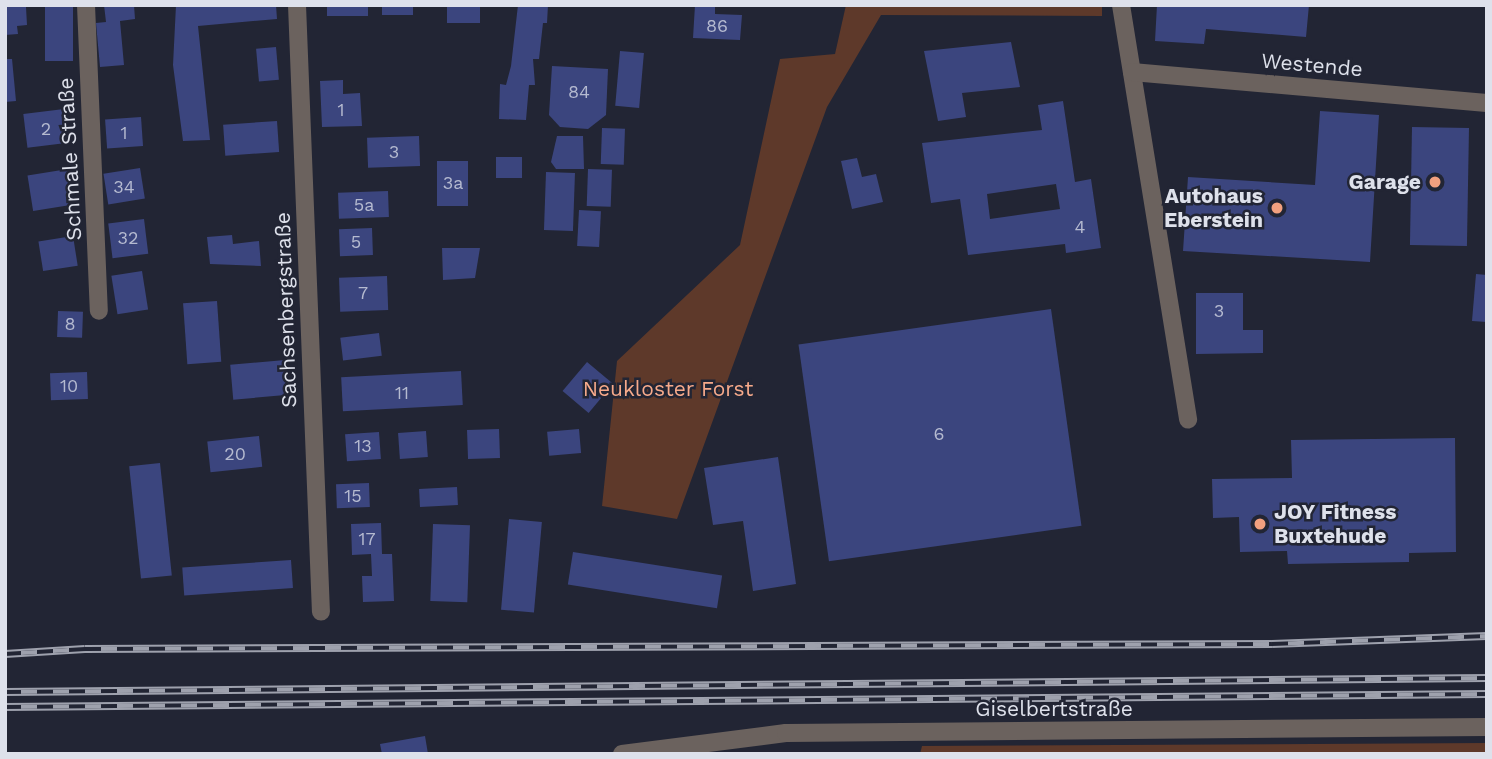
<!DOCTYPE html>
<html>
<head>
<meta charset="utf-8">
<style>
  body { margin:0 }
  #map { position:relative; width:1492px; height:759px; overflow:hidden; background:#222534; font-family:"Work Sans",sans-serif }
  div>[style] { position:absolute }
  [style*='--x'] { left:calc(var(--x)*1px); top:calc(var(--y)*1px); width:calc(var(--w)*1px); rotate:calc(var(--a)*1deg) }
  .green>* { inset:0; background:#5e392a }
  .building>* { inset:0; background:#3b457e; transform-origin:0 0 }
  .minor>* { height:18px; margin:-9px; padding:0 9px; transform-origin:9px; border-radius:9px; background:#6b625e }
  .rail>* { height:8px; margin-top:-4px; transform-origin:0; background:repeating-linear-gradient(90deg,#222534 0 16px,#9ea1ad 0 32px); box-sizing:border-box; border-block:2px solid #9ea1ad }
  .dots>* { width:19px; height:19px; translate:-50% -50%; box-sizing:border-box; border:4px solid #222534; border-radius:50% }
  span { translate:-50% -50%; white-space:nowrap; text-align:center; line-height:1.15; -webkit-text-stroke:5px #222534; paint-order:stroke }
  .number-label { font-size:18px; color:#b5bad0 }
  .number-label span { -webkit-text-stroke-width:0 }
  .street-label { font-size:21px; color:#dee1eb }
  .poi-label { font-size:21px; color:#dee1eb; font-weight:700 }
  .right { translate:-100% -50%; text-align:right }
  .left { translate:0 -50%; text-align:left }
  .park-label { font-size:21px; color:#f7aa8b }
  .frame { position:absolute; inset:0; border:7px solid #dee1eb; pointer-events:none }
</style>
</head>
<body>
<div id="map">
  <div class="green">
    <div style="clip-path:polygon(846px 5px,1102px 5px,1102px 16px,881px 15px,827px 107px,677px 519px,602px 506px,617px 361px,740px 245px,780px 59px,835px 54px)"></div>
    <div style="clip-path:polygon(1487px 743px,1487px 754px,920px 754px,922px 746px)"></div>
  </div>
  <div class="building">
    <div style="clip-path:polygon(5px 5px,26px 7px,27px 25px,17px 26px,18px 34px,5px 35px)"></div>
    <div style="left:45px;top:5px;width:28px;height:56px"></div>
    <div style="clip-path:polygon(104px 5px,134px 5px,135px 19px,120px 21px,124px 65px,100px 67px,96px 23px,106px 22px)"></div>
    <div style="clip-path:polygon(176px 5px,276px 5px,277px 19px,198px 26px,210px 140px,183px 141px,173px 65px)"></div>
    <div style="left:327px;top:5px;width:41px;height:11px"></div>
    <div style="left:382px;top:5px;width:31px;height:10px"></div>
    <div style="left:447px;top:5px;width:33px;height:18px"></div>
    <div style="clip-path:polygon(518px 5px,548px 5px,547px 23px,543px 23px,539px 59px,533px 59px,535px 85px,529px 85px,526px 120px,499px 119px,500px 84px,506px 85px,511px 66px)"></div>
    <div style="clip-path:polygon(695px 5px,715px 5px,715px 14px,742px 15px,740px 40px,693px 38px)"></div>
    <div style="clip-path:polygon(1157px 5px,1309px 5px,1306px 37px,1206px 29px,1204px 44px,1155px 41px)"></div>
    <div style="clip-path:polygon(1011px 42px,1020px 87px,962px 93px,966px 117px,938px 121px,924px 51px)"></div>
    <div style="left:276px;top:47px;width:33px;height:20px;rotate:85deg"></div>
    <div style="left:620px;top:51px;width:24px;height:55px;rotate:5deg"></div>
    <div style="clip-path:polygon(5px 59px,12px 59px,16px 101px,5px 102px)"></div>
    <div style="clip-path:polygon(552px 66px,608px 69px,606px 115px,588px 129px,560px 127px,549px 115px)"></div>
    <div style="clip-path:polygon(343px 80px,343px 94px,360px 93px,362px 126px,322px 127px,320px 81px)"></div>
    <div style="clip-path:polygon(evenodd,1063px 101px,1075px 182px,1091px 179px,1101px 248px,1066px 253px,1065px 244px,968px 255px,960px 199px,931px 203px,922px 143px,1042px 130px,1038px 105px,1063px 101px,1056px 184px,1060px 209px,990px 219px,987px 194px,1056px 184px)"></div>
    <div style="left:64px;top:109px;width:34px;height:41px;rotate:83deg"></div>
    <div style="clip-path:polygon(1320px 111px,1379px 115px,1370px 262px,1183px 251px,1188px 177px,1315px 185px)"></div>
    <div style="left:141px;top:117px;width:29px;height:36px;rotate:86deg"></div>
    <div style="left:277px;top:121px;width:31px;height:54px;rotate:86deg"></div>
    <div style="left:1412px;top:127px;width:57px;height:118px;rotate:1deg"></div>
    <div style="left:602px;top:128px;width:23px;height:36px;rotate:2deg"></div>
    <div style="left:419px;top:136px;width:30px;height:52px;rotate:88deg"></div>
    <div style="clip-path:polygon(557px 136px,583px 136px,584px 169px,556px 169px,551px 162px)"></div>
    <div style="left:496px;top:157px;width:26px;height:21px"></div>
    <div style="clip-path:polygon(857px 158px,862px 177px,876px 174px,883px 202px,852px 209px,841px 161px)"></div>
    <div style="left:437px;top:161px;width:31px;height:45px"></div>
    <div style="left:140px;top:168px;width:31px;height:37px;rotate:81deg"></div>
    <div style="left:68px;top:169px;width:36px;height:41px;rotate:81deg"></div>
    <div style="left:588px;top:169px;width:24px;height:37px;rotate:2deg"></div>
    <div style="left:546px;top:172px;width:29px;height:58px;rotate:2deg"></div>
    <div style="left:388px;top:191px;width:26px;height:50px;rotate:88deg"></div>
    <div style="left:579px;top:210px;width:22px;height:36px;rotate:3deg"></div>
    <div style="left:144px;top:219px;width:35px;height:36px;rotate:83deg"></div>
    <div style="left:372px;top:228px;width:27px;height:33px;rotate:88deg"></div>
    <div style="clip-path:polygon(232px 235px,233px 244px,259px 241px,261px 266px,210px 264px,207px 237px)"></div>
    <div style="left:73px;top:236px;width:30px;height:35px;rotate:81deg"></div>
    <div style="clip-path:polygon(442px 248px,480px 248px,475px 278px,443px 280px)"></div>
    <div style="left:142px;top:271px;width:39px;height:31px;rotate:81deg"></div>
    <div style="clip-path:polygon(1476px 274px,1487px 275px,1487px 322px,1472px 321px)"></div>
    <div style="left:387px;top:276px;width:34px;height:48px;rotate:88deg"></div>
    <div style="clip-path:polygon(1196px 293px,1243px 293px,1243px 330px,1263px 330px,1263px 353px,1196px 354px)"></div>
    <div style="left:217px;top:301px;width:61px;height:34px;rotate:86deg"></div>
    <div style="left:1051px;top:309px;width:219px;height:255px;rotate:82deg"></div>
    <div style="left:58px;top:311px;width:25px;height:26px;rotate:2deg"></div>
    <div style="left:379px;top:333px;width:23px;height:39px;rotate:83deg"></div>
    <div style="left:285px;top:360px;width:35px;height:55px;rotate:85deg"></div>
    <div style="left:587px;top:362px;width:34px;height:38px;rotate:40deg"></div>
    <div style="left:461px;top:371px;width:34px;height:120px;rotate:87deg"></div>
    <div style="left:87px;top:372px;width:27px;height:37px;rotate:88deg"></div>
    <div style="left:499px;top:429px;width:29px;height:32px;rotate:88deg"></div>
    <div style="left:579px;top:429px;width:24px;height:32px;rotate:85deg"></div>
    <div style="left:426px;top:431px;width:26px;height:28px;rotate:86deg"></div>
    <div style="left:379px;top:432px;width:27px;height:34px;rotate:86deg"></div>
    <div style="left:259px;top:436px;width:31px;height:52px;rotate:84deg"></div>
    <div style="clip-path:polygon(1455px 438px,1456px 552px,1409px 553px,1409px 562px,1288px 564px,1287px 551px,1240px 552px,1239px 517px,1213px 518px,1212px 479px,1292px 478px,1291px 440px)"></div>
    <div style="clip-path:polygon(778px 457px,796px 584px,753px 591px,743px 521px,713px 525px,704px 468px)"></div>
    <div style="left:160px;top:463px;width:113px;height:31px;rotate:84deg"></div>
    <div style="left:369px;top:483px;width:24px;height:33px;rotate:88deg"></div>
    <div style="left:457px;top:487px;width:18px;height:38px;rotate:87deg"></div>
    <div style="left:509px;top:519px;width:33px;height:91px;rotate:5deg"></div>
    <div style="clip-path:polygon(381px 523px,382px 554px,392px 554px,394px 601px,363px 602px,362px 576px,372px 576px,371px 554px,352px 555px,351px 524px)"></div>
    <div style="left:433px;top:524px;width:37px;height:77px;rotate:2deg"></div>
    <div style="left:573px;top:552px;width:151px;height:33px;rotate:9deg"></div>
    <div style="left:291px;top:560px;width:28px;height:109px;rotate:86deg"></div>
    <div style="clip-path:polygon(425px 736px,428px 754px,382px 754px,380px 744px)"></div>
  </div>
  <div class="minor">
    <div style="--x:86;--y:5;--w:306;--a:87.6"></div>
    <div style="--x:297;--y:5;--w:607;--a:87.74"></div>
    <div style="--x:1121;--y:5;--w:420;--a:80.8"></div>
    <div style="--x:1132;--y:72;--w:356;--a:5"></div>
    <div style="--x:622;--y:754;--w:165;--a:-7.3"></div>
    <div style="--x:786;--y:733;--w:701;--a:-0.49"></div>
  </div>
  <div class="rail">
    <div style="--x:5;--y:654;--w:80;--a:-3.6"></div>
    <div style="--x:85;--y:649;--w:1187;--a:-0.24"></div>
    <div style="--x:1272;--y:644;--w:215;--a:-2.1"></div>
    <div style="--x:5;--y:692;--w:1482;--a:-0.54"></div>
    <div style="--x:5;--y:707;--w:1482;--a:-0.5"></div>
  </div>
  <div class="dots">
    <div style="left:1435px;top:182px;background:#f2a07f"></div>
    <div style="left:1277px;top:208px;background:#f2a07f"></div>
    <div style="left:1260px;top:524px;background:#f2a07f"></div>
  </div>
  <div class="number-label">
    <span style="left:717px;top:26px">86</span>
    <span style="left:579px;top:92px">84</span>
    <span style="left:341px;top:110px">1</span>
    <span style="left:46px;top:129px">2</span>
    <span style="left:124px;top:133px">1</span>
    <span style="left:394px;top:152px">3</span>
    <span style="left:453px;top:183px">3a</span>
    <span style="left:124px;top:187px">34</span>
    <span style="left:364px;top:205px">5a</span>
    <span style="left:1080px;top:227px">4</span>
    <span style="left:128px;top:238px">32</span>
    <span style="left:356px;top:242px">5</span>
    <span style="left:363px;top:293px">7</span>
    <span style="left:1219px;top:311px">3</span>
    <span style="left:70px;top:324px">8</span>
    <span style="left:69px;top:386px">10</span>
    <span style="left:402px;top:393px">11</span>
    <span style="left:939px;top:434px">6</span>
    <span style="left:363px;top:446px">13</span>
    <span style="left:235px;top:454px">20</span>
    <span style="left:353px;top:496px">15</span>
    <span style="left:367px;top:539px">17</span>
  </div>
  <div class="street-label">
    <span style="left:1312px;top:65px;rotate:5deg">Westende</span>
    <span style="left:70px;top:159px;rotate:-93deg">Schmale Straße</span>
    <span style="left:286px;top:310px;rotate:-92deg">Sachsenbergstraße</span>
    <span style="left:1054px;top:709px">Giselbertstraße</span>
  </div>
  <div class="poi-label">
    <span class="right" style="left:1421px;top:182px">Garage</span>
    <span class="right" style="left:1263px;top:208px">Autohaus<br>Eberstein</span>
    <span class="left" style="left:1274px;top:524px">JOY Fitness<br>Buxtehude</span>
  </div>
  <div class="park-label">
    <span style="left:668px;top:389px">Neukloster Forst</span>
  </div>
  <div class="frame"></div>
</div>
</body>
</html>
